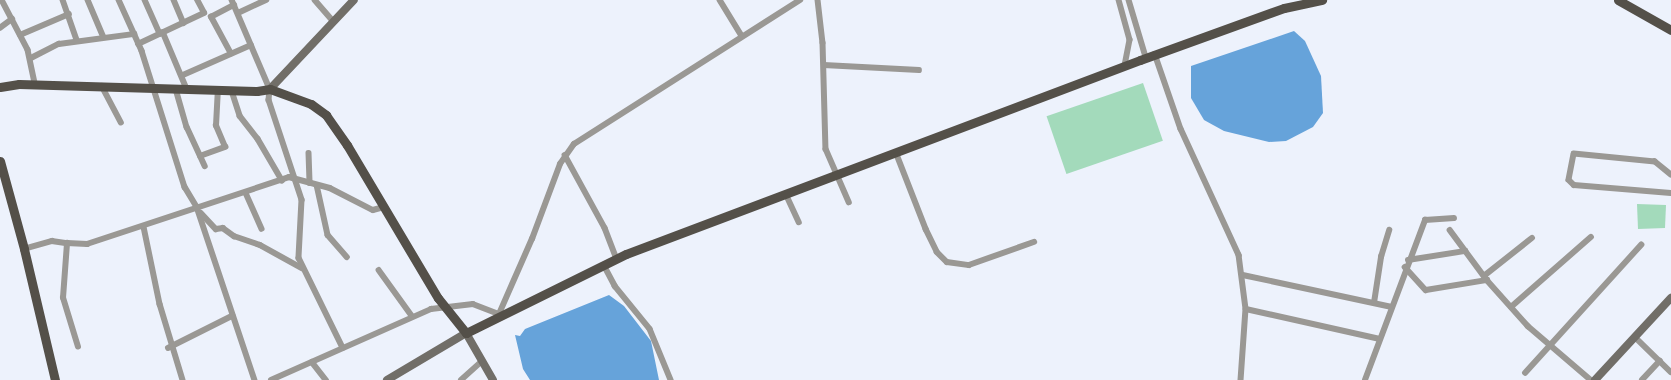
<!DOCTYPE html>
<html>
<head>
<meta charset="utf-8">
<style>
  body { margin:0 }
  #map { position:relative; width:1671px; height:380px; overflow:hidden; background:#edf2fc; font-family:"Work Sans",sans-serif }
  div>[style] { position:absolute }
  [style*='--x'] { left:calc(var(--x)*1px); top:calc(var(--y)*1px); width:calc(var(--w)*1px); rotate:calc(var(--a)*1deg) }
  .green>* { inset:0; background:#a3dabb; transform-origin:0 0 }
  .water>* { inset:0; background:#66a3da }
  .street>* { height:5.5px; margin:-2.75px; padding:0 2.75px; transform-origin:2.75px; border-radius:2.75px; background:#9a9894 }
  .secondary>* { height:8px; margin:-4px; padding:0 4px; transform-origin:4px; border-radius:4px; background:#716e68 }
  .primary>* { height:9px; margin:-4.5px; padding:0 4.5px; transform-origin:4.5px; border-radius:4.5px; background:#545049 }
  span { translate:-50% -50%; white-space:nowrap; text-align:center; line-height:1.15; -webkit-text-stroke:4px #fff; paint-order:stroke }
</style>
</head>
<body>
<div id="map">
  <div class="green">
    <div style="left:1143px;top:83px;width:61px;height:102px;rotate:71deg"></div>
    <div style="clip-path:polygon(1637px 204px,1666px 205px,1665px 228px,1638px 229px)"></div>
  </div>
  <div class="water">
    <div style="clip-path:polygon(1294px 31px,1305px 41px,1321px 76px,1323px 113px,1313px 127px,1286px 141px,1269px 142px,1224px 131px,1204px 120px,1191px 98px,1191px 66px)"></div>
    <div style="clip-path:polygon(609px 295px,624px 306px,651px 341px,659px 380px,530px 380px,523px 369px,515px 335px,520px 336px,525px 329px)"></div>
  </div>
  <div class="street">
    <div style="--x:2;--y:0;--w:56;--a:62.5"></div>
    <div style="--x:28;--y:50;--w:35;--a:78"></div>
    <div style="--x:63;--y:0;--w:42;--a:70.7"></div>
    <div style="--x:88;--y:0;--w:39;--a:67"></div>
    <div style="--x:119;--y:0;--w:56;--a:65.7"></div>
    <div style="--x:142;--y:51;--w:143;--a:72.5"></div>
    <div style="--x:185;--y:187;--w:23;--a:59"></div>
    <div style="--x:197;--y:207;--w:182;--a:71.5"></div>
    <div style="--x:145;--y:0;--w:37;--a:66"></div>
    <div style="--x:174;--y:0;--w:25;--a:67"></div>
    <div style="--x:232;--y:0;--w:97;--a:66.9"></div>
    <div style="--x:270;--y:89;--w:11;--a:95"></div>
    <div style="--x:269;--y:100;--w:105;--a:71.7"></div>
    <div style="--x:302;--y:200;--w:58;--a:93"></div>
    <div style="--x:299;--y:258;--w:100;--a:63.9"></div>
    <div style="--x:315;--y:0;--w:29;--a:49"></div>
    <div style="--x:720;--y:0;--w:42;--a:58.6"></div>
    <div style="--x:818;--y:0;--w:43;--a:83.4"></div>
    <div style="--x:823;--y:43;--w:106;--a:88.4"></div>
    <div style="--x:826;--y:149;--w:58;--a:66.5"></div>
    <div style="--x:1119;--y:0;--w:41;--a:74.6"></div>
    <div style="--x:1130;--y:40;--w:25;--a:101"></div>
    <div style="--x:1129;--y:0;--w:59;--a:73.4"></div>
    <div style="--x:238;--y:13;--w:31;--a:-25"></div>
    <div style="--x:0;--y:28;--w:15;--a:-37"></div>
    <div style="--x:163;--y:32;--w:62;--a:67.2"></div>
    <div style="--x:20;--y:35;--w:53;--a:-23.2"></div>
    <div style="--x:138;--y:44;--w:73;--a:-25.2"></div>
    <div style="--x:204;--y:13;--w:15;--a:-118"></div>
    <div style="--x:231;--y:54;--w:42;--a:-118.4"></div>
    <div style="--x:211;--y:17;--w:26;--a:-28"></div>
    <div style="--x:1155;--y:54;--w:79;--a:70.9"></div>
    <div style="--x:1181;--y:129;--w:139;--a:65.3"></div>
    <div style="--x:1239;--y:255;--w:54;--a:82.6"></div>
    <div style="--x:1246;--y:309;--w:71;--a:94"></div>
    <div style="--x:31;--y:58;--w:31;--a:-27"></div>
    <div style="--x:59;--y:44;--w:76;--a:-7.6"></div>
    <div style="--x:824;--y:65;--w:95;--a:3"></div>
    <div style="--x:183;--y:75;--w:74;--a:-23.8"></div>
    <div style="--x:102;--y:86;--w:41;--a:62.2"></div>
    <div style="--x:176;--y:89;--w:40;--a:74"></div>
    <div style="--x:187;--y:127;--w:43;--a:65.2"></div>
    <div style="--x:232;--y:91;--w:26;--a:72"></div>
    <div style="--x:240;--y:116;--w:29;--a:52"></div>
    <div style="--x:258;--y:139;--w:48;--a:59.7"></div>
    <div style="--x:896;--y:152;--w:83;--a:68.7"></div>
    <div style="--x:926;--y:229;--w:25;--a:64"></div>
    <div style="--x:937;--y:252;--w:14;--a:45"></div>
    <div style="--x:947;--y:262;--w:22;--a:8"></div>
    <div style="--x:969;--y:265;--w:69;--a:-19.5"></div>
    <div style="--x:309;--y:153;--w:30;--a:88"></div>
    <div style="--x:565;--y:155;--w:83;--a:61.3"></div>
    <div style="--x:605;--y:228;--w:33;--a:69"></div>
    <div style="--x:200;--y:156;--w:27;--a:-20"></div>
    <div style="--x:225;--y:147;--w:23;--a:-113"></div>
    <div style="--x:216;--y:126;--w:36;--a:-87"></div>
    <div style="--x:1671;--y:175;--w:21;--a:-141"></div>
    <div style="--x:1655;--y:162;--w:81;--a:-174.4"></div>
    <div style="--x:1574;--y:154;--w:26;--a:101"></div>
    <div style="--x:1569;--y:180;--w:7;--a:45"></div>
    <div style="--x:1574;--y:185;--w:97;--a:4.7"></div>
    <div style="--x:317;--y:185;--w:51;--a:77.6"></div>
    <div style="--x:328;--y:235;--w:29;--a:49"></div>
    <div style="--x:246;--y:193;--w:39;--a:66"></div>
    <div style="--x:786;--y:194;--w:31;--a:65"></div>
    <div style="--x:201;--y:213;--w:22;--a:47"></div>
    <div style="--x:216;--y:229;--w:7;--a:-8"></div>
    <div style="--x:223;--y:228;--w:14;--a:36"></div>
    <div style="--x:234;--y:236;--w:28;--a:19"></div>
    <div style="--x:260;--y:245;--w:48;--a:28.7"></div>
    <div style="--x:144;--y:227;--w:79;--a:78.3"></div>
    <div style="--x:160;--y:304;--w:79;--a:73.2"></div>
    <div style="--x:1450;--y:230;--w:62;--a:53.5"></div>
    <div style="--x:1487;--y:280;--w:62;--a:48.3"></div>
    <div style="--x:1528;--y:326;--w:83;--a:40.6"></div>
    <div style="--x:24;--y:249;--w:29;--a:-16"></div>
    <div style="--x:52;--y:241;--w:15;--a:8"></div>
    <div style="--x:1408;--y:260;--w:58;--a:-9"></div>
    <div style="--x:604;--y:265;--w:24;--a:62"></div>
    <div style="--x:615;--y:286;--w:55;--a:50.9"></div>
    <div style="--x:650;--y:329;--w:55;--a:67.6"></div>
    <div style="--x:1405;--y:267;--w:31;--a:48"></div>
    <div style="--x:1426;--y:290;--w:62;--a:-9.3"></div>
    <div style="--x:379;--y:270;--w:57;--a:54.3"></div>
    <div style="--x:1243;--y:275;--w:152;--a:12.1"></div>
    <div style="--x:1484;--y:276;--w:61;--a:-38.4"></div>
    <div style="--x:1374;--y:303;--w:47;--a:-81.3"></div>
    <div style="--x:1381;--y:257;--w:28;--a:-73"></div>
    <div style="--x:1511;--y:307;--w:106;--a:-41.2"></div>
    <div style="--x:1246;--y:309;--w:137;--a:12.6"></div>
    <div style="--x:1635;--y:337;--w:50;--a:44.2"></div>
    <div style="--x:78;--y:347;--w:51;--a:-107"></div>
    <div style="--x:63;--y:298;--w:55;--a:-85.8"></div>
    <div style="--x:67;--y:243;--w:20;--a:3"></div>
    <div style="--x:87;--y:244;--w:213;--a:-18.3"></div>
    <div style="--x:289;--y:177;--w:42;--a:15"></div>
    <div style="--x:330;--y:188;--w:48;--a:27.1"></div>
    <div style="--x:373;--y:210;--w:11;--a:-15"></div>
    <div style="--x:168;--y:348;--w:72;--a:-26.6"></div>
    <div style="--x:312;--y:362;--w:23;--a:52"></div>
    <div style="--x:1525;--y:373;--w:173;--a:-47.8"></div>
    <div style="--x:271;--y:380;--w:175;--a:-23.9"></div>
    <div style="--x:431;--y:309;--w:42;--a:-6.8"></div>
    <div style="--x:473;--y:304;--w:28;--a:21"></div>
    <div style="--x:499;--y:314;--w:82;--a:-66.3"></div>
    <div style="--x:532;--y:239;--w:80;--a:-69.5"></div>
    <div style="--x:560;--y:164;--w:24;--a:-55"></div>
    <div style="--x:574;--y:144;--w:268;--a:-32.5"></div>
    <div style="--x:461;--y:380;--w:28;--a:-42"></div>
    <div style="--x:1365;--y:380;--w:171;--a:-69.4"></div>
    <div style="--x:1425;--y:220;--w:29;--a:-4"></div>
    <div style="--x:1642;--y:380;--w:26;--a:-47"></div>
  </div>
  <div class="secondary">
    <div style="--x:270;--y:89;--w:122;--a:-46.7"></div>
    <div style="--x:387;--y:380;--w:92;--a:-30.7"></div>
    <div style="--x:466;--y:333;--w:54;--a:60.1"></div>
    <div style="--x:1595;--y:380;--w:112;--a:-47.2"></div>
  </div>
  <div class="primary">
    <div style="--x:1618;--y:0;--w:61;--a:29.5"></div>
    <div style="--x:0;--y:87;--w:19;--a:-9"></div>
    <div style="--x:19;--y:84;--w:238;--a:1.7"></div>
    <div style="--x:257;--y:91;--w:13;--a:-9"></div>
    <div style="--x:270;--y:89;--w:44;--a:20.1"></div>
    <div style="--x:311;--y:104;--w:19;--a:36"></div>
    <div style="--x:326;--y:115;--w:37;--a:55"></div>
    <div style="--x:347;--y:145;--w:178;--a:59.3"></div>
    <div style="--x:438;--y:298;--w:45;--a:51.3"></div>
    <div style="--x:466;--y:333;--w:178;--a:-26.3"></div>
    <div style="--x:626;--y:254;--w:549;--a:-20.68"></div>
    <div style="--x:1140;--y:60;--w:153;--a:-19.9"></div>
    <div style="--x:1284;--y:8;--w:39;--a:-12"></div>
    <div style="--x:0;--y:161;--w:91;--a:74.7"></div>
    <div style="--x:24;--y:249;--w:135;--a:76.7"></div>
  </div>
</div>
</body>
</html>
